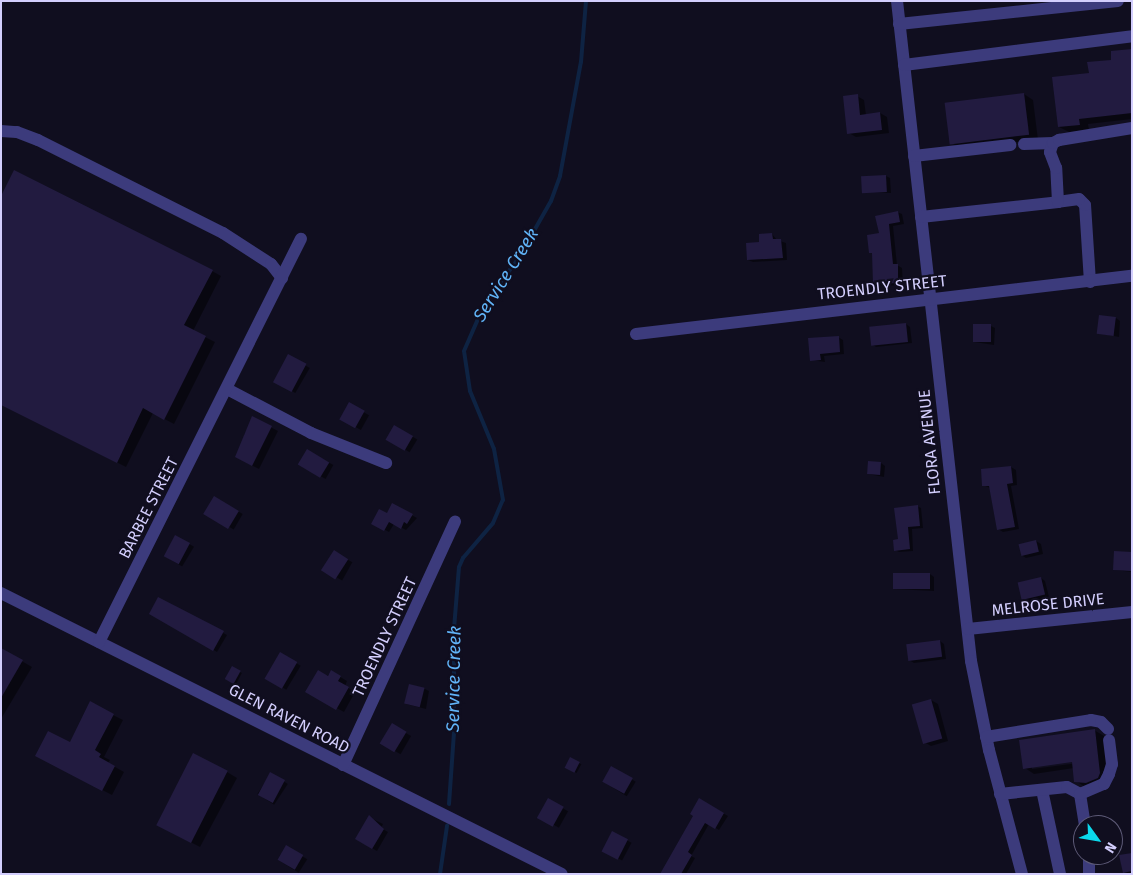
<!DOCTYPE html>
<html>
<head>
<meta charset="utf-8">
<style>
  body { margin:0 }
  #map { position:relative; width:1133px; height:875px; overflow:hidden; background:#100e1f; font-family:"Fira Sans",sans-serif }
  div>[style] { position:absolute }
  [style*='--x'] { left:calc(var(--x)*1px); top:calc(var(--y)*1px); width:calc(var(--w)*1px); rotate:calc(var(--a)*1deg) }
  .shadow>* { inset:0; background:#0007; transform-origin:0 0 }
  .stream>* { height:4px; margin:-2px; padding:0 2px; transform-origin:2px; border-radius:2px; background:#0e2343 }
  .building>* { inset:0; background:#221b40; transform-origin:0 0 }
  .minor>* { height:12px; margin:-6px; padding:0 6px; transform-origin:6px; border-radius:6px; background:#3c3b7c }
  span { translate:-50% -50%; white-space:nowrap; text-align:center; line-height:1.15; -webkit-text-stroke:4.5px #100e1f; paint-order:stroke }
  .street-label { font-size:16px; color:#d3cefd }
  .water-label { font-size:18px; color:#61b4f8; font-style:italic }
  .frame { position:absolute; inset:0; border:2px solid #d3cefd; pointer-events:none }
  .north { position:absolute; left:1073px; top:815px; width:50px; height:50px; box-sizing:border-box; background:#100e1f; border:1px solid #5e5b78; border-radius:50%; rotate:122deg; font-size:14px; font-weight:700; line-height:20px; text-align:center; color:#d3cefd }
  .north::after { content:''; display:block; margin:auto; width:18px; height:22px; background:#0bd9ec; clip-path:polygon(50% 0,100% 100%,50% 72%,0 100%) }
</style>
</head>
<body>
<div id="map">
  <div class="shadow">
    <div style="clip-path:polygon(1132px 50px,1132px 119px,1088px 124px,1089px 130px,1069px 132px,1059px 127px,1090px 74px)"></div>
    <div style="clip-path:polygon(1024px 94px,1033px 100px,1038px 140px,961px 148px,951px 143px)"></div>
    <div style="clip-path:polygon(857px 96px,864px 100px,866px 115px,880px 113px,887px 117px,889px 133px,856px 137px,849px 133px)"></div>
    <div style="clip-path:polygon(886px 176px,890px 178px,891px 193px,863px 192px)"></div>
    <div style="clip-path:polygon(897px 212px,902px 214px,904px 224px,893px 226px,897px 265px,902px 268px,903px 285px,879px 286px,874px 283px,873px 254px,870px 252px)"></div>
    <div style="clip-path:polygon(772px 234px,777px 240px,786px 243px,787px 260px,753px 262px,748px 260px)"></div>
    <div style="clip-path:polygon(212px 271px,221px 276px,193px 331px,215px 342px,174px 424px,153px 413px,126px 467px,1px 404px)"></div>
    <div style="clip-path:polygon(1116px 318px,1120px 321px,1119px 337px,1098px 333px)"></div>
    <div style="clip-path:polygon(906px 324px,910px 327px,912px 343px,876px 347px,872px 344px)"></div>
    <div style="clip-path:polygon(991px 326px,995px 328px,994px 345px,974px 342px)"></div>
    <div style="clip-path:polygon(838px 337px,843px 340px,844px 354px,824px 356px,825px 362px,811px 360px)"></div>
    <div style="left:289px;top:356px;width:24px;height:29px;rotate:30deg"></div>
    <div style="left:349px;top:404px;width:23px;height:17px;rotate:29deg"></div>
    <div style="clip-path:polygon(253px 418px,278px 431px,259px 469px,243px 461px,247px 437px,244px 435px)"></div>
    <div style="left:395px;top:426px;width:26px;height:15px;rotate:31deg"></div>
    <div style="left:308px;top:451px;width:29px;height:16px;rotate:29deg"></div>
    <div style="clip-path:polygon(881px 463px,885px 466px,884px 477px,868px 474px)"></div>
    <div style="clip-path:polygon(1011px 467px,1016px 470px,1017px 485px,1011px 486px,1019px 529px,1003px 532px,998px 529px,990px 488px,983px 485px)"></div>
    <div style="left:215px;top:498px;width:32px;height:18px;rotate:30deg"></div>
    <div style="clip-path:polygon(393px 505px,417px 518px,406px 530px,394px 524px,389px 532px,372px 523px,387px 515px)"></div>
    <div style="clip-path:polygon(917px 506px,921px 508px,923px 528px,912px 529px,913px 551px,899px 552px,895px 550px)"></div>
    <div style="left:176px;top:536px;width:21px;height:23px;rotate:31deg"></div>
    <div style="clip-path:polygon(1036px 541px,1041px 544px,1043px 554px,1026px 558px,1021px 555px)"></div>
    <div style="left:334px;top:552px;width:21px;height:21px;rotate:29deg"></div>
    <div style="clip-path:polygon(1132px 553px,1132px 572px,1115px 570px)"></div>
    <div style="clip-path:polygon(930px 574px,934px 577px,934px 591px,894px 589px)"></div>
    <div style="clip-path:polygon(1041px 578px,1045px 581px,1049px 597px,1027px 602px,1022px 599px)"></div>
    <div style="clip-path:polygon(159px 599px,227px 635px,217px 652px,151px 613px)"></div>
    <div style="clip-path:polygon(940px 641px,944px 644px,946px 659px,914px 663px,909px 660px)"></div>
    <div style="clip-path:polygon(1px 649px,32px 667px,1px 719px)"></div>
    <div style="left:281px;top:654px;width:23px;height:28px;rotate:31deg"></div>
    <div style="left:232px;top:668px;width:11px;height:13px;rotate:27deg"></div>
    <div style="clip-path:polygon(332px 672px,347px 681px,345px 686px,355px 692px,344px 712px,307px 692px)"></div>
    <div style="clip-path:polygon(425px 689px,429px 691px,426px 709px,406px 704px)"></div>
    <div style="clip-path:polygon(931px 700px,938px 704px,948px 741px,931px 746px,924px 742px)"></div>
    <div style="clip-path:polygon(113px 715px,123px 720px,104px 757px,110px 760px,108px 763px,124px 772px,112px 795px,46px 761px)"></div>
    <div style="left:392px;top:725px;width:22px;height:21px;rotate:30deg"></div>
    <div style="clip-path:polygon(evenodd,1094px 730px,1104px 736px,1110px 779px,1085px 787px,1076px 781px,1074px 768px,1034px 774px,1025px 768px,1094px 730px,1078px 760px,1078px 763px,1032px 769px,1032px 767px,1078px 760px)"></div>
    <div style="left:570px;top:758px;width:13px;height:10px;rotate:29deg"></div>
    <div style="left:612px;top:767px;width:28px;height:17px;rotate:32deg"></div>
    <div style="clip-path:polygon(227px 772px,237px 778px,200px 847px,167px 830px)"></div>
    <div style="left:271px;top:773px;width:20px;height:25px;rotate:33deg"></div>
    <div style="left:548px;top:800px;width:23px;height:19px;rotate:29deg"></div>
    <div style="clip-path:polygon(700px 800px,728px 816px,719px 830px,709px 824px,691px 856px,695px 858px,686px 874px,661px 874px,695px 816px)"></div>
    <div style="clip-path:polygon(369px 817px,383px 824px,381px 828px,388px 832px,377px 851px,356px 839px)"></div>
    <div style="left:613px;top:833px;width:21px;height:20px;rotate:28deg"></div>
    <div style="clip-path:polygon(1132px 844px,1132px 874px,1127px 874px,1124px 872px,1132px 854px)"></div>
    <div style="left:286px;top:846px;width:25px;height:16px;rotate:32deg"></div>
  </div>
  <div class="stream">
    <div style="--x:449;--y:804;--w:72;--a:-86"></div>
    <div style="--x:454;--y:732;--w:103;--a:-90"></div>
    <div style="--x:454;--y:629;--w:62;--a:-85.4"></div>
    <div style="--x:459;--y:567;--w:10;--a:-66"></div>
    <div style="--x:463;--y:558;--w:46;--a:-49.4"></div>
    <div style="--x:493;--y:523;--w:25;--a:-67"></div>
    <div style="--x:503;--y:500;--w:52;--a:-100"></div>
    <div style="--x:494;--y:449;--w:63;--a:-112.5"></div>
    <div style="--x:470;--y:391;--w:40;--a:-98.5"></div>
    <div style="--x:464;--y:351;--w:52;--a:-66.4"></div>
    <div style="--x:485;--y:303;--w:55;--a:-53.1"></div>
    <div style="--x:518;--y:259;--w:67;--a:-60.4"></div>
    <div style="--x:551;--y:201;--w:27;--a:-70"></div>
    <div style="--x:560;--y:176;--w:116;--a:-79.6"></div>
    <div style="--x:581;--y:62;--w:61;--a:-85.3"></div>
    <div style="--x:440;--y:874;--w:49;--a:-81.7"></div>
  </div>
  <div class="building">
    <div style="clip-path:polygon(1132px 49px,1132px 113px,1079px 119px,1080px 125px,1058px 127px,1052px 77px,1089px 73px,1087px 62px,1111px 60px,1111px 51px)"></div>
    <div style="left:1024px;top:93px;width:42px;height:80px;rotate:83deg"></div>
    <div style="clip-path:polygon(858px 94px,860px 115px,880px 112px,882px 130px,847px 134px,843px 96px)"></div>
    <div style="clip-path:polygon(14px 170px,213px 270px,184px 325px,206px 336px,164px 420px,143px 408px,117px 463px,1px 405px,1px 196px)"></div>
    <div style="left:886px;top:175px;width:17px;height:25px;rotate:87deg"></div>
    <div style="clip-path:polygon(898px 211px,900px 222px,889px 224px,893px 264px,898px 264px,898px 283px,873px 284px,872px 253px,869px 253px,867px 235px,879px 233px,875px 216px)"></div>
    <div style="clip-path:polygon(772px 233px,773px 239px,781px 239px,783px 258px,747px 260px,746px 243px,759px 242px,759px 234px)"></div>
    <div style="left:1099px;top:315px;width:17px;height:19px;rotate:7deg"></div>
    <div style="left:906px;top:323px;width:19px;height:37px;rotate:84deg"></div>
    <div style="left:973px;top:324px;width:18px;height:18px"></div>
    <div style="clip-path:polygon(839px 336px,840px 352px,820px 354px,821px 360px,810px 361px,808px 338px)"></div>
    <div style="left:288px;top:354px;width:21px;height:32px;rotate:28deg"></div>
    <div style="left:349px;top:402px;width:18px;height:20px;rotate:29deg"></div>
    <div style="clip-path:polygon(252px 416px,272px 426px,252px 466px,235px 457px)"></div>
    <div style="left:394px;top:425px;width:22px;height:17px;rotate:30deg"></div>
    <div style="left:307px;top:449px;width:26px;height:18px;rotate:31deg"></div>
    <div style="left:868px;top:461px;width:13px;height:13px;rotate:4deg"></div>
    <div style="clip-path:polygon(1011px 466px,1013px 483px,1007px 484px,1015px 527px,997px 530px,989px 486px,982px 486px,981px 469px)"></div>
    <div style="left:214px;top:496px;width:29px;height:21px;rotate:31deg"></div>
    <div style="clip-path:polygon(392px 503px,413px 514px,407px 524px,404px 522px,401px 529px,389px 522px,384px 531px,371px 524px,379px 509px,387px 513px)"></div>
    <div style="clip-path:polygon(918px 505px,920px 526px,908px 527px,910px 549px,894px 551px,893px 540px,898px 539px,894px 508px)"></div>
    <div style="left:175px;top:535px;width:17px;height:24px;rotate:28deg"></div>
    <div style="left:1036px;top:540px;width:12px;height:18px;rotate:76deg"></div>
    <div style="left:334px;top:550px;width:17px;height:24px;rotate:33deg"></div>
    <div style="left:1114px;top:551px;width:18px;height:19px;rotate:3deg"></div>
    <div style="left:893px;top:573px;width:37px;height:16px"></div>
    <div style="left:1041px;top:577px;width:18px;height:24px;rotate:77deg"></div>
    <div style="clip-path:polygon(158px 597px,224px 631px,213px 651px,149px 614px)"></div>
    <div style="left:940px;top:640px;width:17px;height:34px;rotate:83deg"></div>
    <div style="clip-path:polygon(1px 648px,23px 660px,1px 698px)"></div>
    <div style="left:280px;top:652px;width:20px;height:31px;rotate:30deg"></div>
    <div style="left:232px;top:666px;width:10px;height:15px;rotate:29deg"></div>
    <div style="clip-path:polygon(318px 670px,328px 676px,331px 670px,341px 676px,338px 681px,349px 687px,336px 710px,305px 692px)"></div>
    <div style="left:409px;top:684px;width:16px;height:20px;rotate:14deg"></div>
    <div style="left:931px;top:699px;width:41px;height:20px;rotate:74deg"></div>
    <div style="clip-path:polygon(90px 701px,114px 714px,95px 750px,101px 754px,99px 757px,115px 766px,102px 791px,35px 756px,48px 731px,70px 742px)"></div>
    <div style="left:392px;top:723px;width:17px;height:24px;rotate:31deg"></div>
    <div style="clip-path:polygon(1095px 729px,1100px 773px,1098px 778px,1086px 783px,1074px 782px,1072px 762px,1023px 769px,1019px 740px)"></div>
    <div style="left:193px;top:753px;width:39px;height:81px;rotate:27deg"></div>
    <div style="left:570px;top:757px;width:11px;height:12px;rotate:27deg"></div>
    <div style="left:611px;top:766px;width:25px;height:18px;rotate:29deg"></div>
    <div style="left:270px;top:772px;width:17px;height:26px;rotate:28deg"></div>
    <div style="left:548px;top:798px;width:18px;height:23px;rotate:29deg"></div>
    <div style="clip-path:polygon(699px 798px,724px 813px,715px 829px,705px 823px,688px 852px,692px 855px,681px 874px,660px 874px,693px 816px,690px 814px)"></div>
    <div style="clip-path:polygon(369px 815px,384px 829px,372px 849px,355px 839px)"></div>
    <div style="left:612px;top:831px;width:18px;height:23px;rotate:27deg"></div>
    <div style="left:286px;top:845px;width:20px;height:17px;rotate:30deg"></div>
    <div style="clip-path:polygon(1132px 853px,1132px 871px,1123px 873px,1119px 855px)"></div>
  </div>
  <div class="minor">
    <div style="--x:897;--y:1;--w:664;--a:83.6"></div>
    <div style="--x:971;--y:661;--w:91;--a:78.6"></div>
    <div style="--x:989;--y:750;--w:128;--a:75.1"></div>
    <div style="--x:899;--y:24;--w:220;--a:-6"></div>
    <div style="--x:904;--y:65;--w:230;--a:-7.2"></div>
    <div style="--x:1;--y:131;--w:16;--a:4"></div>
    <div style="--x:17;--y:132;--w:22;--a:21"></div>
    <div style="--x:38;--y:140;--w:207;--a:26.7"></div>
    <div style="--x:223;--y:233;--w:57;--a:32.9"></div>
    <div style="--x:271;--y:264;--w:18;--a:52"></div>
    <div style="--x:1024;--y:144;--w:29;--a:-2"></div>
    <div style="--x:914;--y:156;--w:97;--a:-6.5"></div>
    <div style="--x:921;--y:217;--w:138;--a:-6.2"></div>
    <div style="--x:1090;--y:282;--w:77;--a:-93.7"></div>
    <div style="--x:1085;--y:205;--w:8;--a:-135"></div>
    <div style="--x:1079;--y:199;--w:21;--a:172"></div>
    <div style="--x:1058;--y:202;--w:34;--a:-93"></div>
    <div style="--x:1056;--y:168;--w:17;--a:-111"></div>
    <div style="--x:1050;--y:152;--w:9;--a:-72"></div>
    <div style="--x:1053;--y:143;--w:7;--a:-27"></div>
    <div style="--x:1059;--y:140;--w:74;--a:-9.3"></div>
    <div style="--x:636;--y:334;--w:499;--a:-6.7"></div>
    <div style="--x:227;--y:389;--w:95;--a:27.6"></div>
    <div style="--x:311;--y:433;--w:81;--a:21.8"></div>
    <div style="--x:1;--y:593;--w:627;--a:26.61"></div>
    <div style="--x:968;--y:629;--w:165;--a:-5.9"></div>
    <div style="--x:99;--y:642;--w:451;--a:-63.4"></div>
    <div style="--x:986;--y:737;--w:106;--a:-9.2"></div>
    <div style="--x:1091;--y:720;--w:10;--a:11"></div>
    <div style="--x:1101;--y:722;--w:10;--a:45"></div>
    <div style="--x:343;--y:765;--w:268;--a:-65.3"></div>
    <div style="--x:1042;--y:790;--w:86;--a:77.9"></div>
    <div style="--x:1000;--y:794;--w:67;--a:-6"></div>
    <div style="--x:1067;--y:787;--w:15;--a:28"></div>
    <div style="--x:1080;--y:794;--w:31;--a:81"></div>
    <div style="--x:1080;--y:794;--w:26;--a:-23"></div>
    <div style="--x:1104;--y:784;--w:11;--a:-63"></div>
    <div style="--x:1109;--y:774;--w:10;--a:-73"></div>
    <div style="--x:1112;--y:764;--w:24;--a:-97"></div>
    <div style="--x:1089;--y:874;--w:19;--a:-90"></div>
  </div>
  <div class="street-label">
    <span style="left:882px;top:288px;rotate:-6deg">TROENDLY STREET</span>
    <span style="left:930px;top:442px;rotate:-96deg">FLORA AVENUE</span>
    <span style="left:149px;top:508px;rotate:-63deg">BARBEE STREET</span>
    <span style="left:1048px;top:605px;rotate:-6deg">MELROSE DRIVE</span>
    <span style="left:385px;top:637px;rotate:-65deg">TROENDLY STREET</span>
    <span style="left:289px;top:719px;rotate:27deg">GLEN RAVEN ROAD</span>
  </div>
  <div class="water-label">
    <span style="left:506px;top:275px;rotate:-58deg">Service Creek</span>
    <span style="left:454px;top:679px;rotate:-89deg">Service Creek</span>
  </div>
  <div class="frame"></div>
  <div class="north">N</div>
</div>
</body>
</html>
